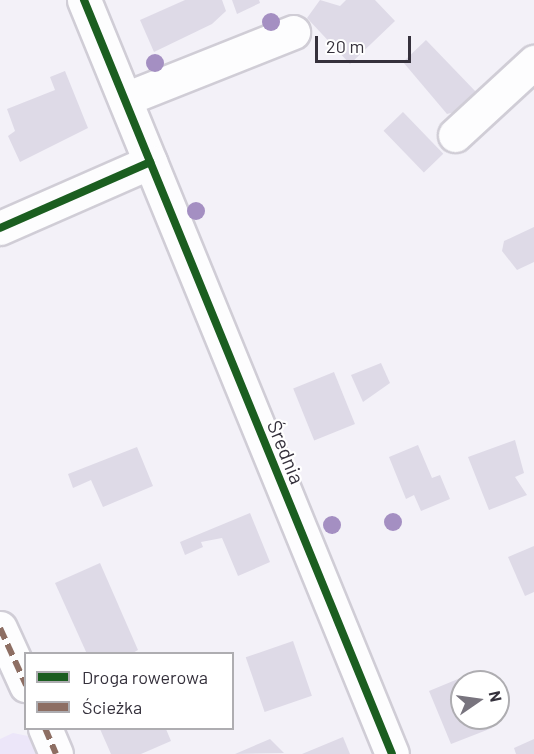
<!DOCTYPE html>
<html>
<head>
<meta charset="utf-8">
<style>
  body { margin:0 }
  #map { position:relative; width:534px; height:754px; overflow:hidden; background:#f3f1f8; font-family:Barlow,sans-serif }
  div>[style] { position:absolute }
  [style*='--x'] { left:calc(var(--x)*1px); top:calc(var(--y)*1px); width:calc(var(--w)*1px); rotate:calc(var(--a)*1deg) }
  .green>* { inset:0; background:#ece6f9 }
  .building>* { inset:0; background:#dedae7; transform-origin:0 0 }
  .roads { filter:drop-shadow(2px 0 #d0cdd6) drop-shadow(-2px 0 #d0cdd6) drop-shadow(0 2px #d0cdd6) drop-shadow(0 -2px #d0cdd6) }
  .minor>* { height:33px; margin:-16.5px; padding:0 16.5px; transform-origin:16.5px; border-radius:16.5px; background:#fdfdfe }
  .quiet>* { height:6px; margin-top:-3px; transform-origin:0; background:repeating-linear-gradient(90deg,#8d6e63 0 12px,transparent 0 18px) }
  .cycleway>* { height:8px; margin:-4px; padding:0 4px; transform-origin:4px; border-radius:4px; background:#1b5e20 }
  .trees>* { width:18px; height:18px; margin:-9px; border-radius:50%; background:#a48fc2 }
  span { translate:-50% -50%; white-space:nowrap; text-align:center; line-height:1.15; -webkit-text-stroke:4.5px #fff; paint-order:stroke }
  .street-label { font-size:20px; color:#35313c }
  .legend { position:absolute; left:24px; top:652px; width:210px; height:78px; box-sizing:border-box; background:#fff; border:2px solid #aeadb1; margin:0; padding:8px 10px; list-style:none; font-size:18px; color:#35313c }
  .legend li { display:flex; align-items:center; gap:12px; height:30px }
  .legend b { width:30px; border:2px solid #aeadb1 }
  .north { position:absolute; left:450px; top:670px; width:60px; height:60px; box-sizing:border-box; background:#fff; border:2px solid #aeadb1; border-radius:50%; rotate:77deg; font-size:16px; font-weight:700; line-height:24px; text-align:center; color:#35313c }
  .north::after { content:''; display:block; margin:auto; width:21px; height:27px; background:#78747e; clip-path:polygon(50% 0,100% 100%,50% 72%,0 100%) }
  .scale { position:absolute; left:315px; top:36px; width:96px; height:27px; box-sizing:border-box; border:3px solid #35313c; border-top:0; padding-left:8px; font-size:18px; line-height:21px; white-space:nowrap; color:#35313c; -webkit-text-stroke:4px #fff; paint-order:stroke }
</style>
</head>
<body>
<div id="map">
  <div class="green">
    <div style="clip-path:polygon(13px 733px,28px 736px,36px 754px,0 754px,0 739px)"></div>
  </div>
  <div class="building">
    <div style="clip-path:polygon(185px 0,222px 0,226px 11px,212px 24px,154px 52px,140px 20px)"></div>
    <div style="clip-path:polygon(232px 0,259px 0,260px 3px,237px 14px)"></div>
    <div style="clip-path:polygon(320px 0,340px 6px,346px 0,375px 0,395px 21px,350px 64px,307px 18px)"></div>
    <div style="clip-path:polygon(426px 40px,477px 93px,455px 112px,447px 114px,403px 62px)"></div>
    <div style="clip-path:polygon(65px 71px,88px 128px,20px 162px,8px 136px,15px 131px,7px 109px,55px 90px,50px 77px)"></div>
    <div style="left:403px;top:112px;width:58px;height:27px;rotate:46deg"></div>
    <div style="clip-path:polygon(534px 227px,534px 262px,517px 270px,502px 251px,504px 241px)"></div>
    <div style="clip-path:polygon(381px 363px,390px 383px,363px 402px,351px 375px)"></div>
    <div style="left:334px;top:372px;width:56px;height:44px;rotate:68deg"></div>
    <div style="clip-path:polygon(515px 440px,524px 473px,515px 477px,527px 495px,489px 510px,468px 457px)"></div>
    <div style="clip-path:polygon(418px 445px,432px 478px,440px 475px,450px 499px,421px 511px,414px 495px,406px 499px,389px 457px)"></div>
    <div style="clip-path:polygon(137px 447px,153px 486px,103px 507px,91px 480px,73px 488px,68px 474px)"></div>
    <div style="clip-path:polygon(250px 513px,270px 562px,238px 576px,222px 538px,201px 542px,203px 547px,185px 555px,180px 542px)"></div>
    <div style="clip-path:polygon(534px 546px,534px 592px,525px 596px,508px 557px)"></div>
    <div style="clip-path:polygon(100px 563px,138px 650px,131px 654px,87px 654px,55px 583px)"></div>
    <div style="left:293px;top:641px;width:58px;height:50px;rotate:71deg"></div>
    <div style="clip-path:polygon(470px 674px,473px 682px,462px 682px,462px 718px,488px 718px,492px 728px,451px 744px,429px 691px)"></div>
    <div style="clip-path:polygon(100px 729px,166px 729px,171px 741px,141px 754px,111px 754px)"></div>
    <div style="clip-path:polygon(343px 737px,350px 754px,302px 754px)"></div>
    <div style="clip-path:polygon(270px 739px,284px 753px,235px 754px)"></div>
    <div style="clip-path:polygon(534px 739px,534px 754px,516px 754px,514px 748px)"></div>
  </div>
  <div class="roads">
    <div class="minor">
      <div style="--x:84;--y:0;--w:814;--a:67.78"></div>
      <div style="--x:125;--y:99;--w:181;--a:-21.7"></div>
      <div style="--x:455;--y:135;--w:108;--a:-42.7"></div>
      <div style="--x:0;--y:228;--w:164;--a:-23.7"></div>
      <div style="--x:0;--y:628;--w:63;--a:65.5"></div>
      <div style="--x:45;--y:728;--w:28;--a:67"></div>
    </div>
  </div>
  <div class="quiet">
    <div style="--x:0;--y:628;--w:63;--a:65.5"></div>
    <div style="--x:45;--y:728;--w:28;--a:67"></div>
  </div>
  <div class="cycleway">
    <div style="--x:84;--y:0;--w:814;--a:67.78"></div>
    <div style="--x:0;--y:228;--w:164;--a:-23.7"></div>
  </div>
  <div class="trees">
    <div style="left:271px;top:22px"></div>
    <div style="left:155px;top:63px"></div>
    <div style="left:196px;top:211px"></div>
    <div style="left:393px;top:522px"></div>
    <div style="left:332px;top:525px"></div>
  </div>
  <div class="street-label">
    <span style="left:286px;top:452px;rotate:68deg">Średnia</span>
  </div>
  <ul class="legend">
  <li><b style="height:8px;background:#1b5e20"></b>Droga rowerowa</li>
  <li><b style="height:8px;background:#8d6e63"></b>Ścieżka</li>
  </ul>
  <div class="north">N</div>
  <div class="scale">20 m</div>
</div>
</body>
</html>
